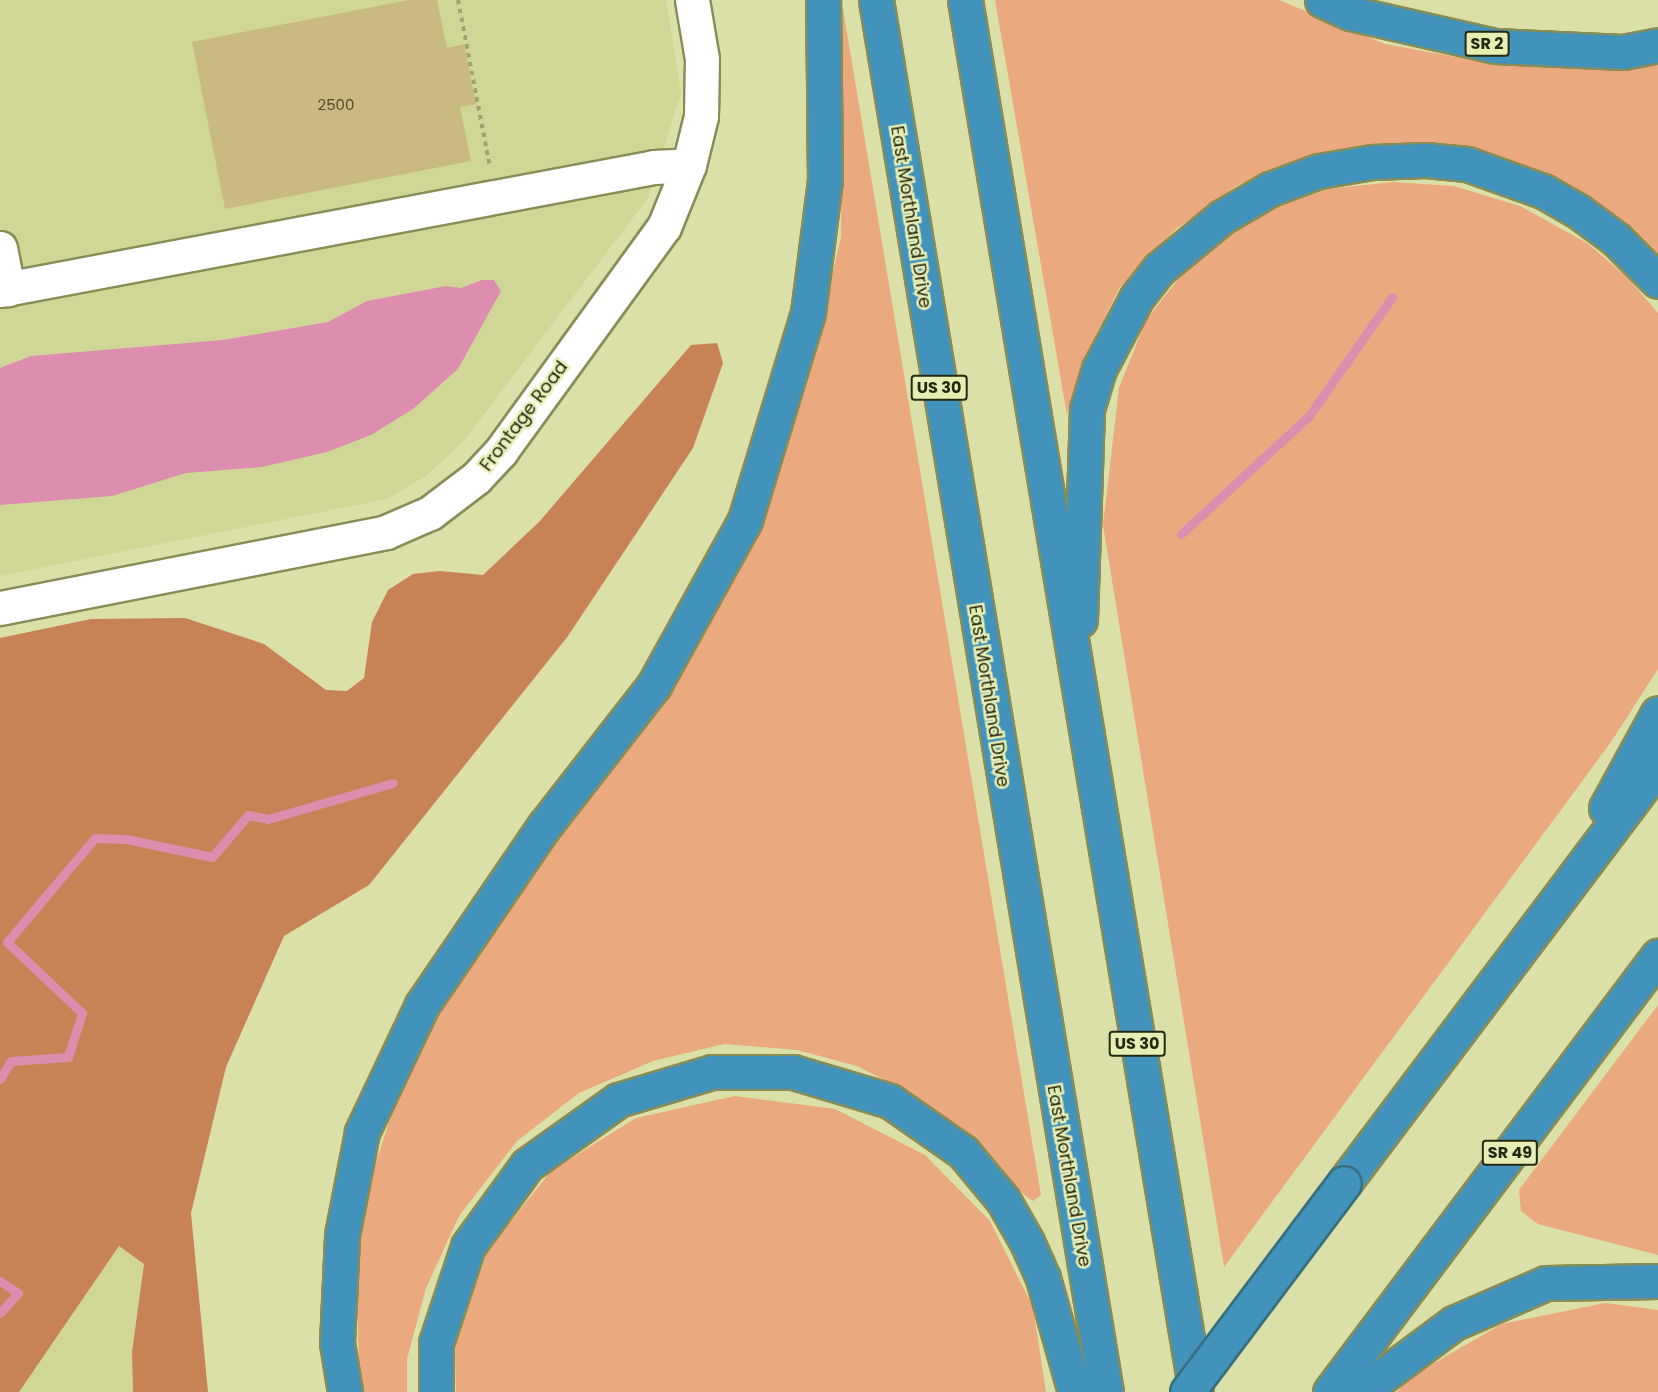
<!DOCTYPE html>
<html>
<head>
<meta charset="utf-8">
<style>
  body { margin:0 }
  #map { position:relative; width:1658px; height:1392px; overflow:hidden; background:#dae0a7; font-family:Poppins,sans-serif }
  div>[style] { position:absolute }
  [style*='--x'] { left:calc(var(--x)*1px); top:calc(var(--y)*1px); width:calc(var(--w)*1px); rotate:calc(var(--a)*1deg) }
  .built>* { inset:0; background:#d0d796 }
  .green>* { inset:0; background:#eaa97f }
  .forest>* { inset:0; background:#c78255 }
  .water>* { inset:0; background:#dd8eaf }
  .stream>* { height:9px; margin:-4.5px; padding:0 4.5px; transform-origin:4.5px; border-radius:4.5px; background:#dd8eaf }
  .building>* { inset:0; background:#cab982 }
  .path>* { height:4px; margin-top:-2px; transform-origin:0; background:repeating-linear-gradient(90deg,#9ea275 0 4.5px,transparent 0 9px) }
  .roads { filter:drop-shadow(2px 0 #888d57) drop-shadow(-2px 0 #888d57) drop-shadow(0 2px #888d57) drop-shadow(0 -2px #888d57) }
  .minor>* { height:33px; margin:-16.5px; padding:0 16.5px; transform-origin:16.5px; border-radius:16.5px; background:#fff }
  .highway>* { height:33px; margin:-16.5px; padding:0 16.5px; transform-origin:16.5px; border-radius:16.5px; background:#4193bc }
  .bridges { filter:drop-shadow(2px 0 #386e80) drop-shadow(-2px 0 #386e80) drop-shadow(0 2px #386e80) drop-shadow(0 -2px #386e80) }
  .highway-bridge>* { height:33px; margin:-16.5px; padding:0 16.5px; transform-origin:16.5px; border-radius:16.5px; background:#4193bc }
  span { translate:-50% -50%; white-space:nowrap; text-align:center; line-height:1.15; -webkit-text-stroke:5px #e7eeb4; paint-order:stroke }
  .number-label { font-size:15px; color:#4f4c2e }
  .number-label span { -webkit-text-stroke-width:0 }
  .shield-label span { padding:2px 4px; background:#e7eeb4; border:2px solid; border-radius:4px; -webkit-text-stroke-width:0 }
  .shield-label { font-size:16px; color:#262812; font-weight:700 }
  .street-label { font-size:18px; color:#262812 }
</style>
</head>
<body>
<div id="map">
  <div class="built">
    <div style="clip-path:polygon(0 0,666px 0,681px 93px,648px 198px,463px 442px,426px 476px,387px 499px,0 576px)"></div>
    <div style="clip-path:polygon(119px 1246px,144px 1264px,132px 1352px,133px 1392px,19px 1392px)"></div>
  </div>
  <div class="green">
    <div style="clip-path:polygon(995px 0,1279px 0,1385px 44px,1472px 60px,1568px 67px,1658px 63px,1658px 256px,1605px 208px,1545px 175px,1475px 150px,1396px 144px,1310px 156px,1238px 185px,1176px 229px,1120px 287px,1092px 343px,1067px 415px)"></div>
    <div style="clip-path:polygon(843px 9px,1041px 1195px,1033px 1201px,1023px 1194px,972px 1138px,919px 1098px,857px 1066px,797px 1050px,724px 1044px,653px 1061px,579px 1093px,517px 1141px,459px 1216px,426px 1288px,407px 1359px,407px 1392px,359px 1392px,357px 1263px,371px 1178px,393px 1110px,431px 1022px,684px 659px,769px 492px,807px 384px,841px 237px)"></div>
    <div style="clip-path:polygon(1393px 182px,1454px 186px,1520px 206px,1587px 243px,1627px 277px,1658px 313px,1658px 669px,1611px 742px,1224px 1267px,1103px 525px,1119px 388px,1146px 320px,1190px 264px,1255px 215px,1328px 189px)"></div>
    <div style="clip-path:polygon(1658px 1005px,1658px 1255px,1538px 1224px,1521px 1211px,1519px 1190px)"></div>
    <div style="clip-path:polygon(735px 1096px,835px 1109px,925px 1155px,990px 1221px,1033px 1307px,1046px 1392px,456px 1392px,455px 1345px,488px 1250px,551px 1171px,636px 1118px)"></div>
    <div style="clip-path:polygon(1605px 1303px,1658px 1310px,1658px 1392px,1397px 1392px,1410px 1377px,1502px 1324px)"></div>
  </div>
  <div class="forest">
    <div style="clip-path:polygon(717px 343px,723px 363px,693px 448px,568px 636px,369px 885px,284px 936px,226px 1067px,191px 1213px,208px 1392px,133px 1392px,132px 1352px,144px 1264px,119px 1246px,19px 1392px,0 1392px,0 638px,91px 619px,185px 618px,264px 644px,326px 690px,347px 691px,364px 678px,372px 622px,388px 590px,413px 574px,440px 571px,483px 575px,539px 522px,691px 345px)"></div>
  </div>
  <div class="water">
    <div style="clip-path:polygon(482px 280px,494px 280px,501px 291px,458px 369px,413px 409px,371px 435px,327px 452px,262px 467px,186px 473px,112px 496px,0 505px,0 368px,31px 356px,223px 340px,328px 322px,367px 301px,446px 286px,461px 288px)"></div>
  </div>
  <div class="stream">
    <div style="--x:1181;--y:534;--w:174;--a:-42.7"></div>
    <div style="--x:1309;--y:416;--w:145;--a:-55.1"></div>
    <div style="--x:0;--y:1079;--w:21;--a:-59"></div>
    <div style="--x:11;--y:1061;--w:57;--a:-4"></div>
    <div style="--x:68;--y:1057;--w:46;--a:-72.3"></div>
    <div style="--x:82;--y:1013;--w:103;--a:-136.6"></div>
    <div style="--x:7;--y:942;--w:136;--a:-49.8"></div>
    <div style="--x:95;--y:838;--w:31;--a:2"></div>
    <div style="--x:126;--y:839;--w:88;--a:11.8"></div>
    <div style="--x:212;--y:857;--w:55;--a:-49.4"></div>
    <div style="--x:248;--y:815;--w:20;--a:11"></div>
    <div style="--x:268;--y:819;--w:130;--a:-16.1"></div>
    <div style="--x:0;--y:1281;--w:22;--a:34"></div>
    <div style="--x:18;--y:1293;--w:27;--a:132"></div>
  </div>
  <div class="building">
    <div style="clip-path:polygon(409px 0,437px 0,447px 48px,464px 44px,476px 104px,460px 107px,471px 161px,225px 209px,192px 42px)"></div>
  </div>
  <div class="path">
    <div style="--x:458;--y:0;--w:170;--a:79.2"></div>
  </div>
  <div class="roads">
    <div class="minor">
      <div style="--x:0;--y:248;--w:42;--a:79"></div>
      <div style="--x:0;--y:290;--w:665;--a:-10.65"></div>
      <div style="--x:654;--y:167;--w:35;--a:-3"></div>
      <div style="--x:0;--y:608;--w:393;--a:-11.1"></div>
      <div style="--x:386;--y:532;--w:48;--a:-23.4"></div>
      <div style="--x:430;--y:513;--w:58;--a:-37.3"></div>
      <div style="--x:476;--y:478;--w:37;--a:-47"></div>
      <div style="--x:501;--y:451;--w:277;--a:-54"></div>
      <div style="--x:664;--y:227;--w:67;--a:-68"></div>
      <div style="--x:689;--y:165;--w:50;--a:-76.2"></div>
      <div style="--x:701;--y:116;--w:57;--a:-89"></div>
      <div style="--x:702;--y:59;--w:60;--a:-99.6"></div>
    </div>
    <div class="highway">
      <div style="--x:876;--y:0;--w:1411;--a:80.62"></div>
      <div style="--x:965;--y:0;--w:1411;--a:80.58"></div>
      <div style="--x:1322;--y:0;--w:31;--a:25"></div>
      <div style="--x:1350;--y:13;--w:149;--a:12.8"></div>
      <div style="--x:1495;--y:46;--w:128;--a:2.7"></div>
      <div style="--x:1623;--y:52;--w:36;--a:-11"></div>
      <div style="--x:1080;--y:620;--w:211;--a:-88.1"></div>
      <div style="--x:1087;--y:409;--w:42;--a:-73.3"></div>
      <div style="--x:1099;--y:369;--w:81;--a:-62.2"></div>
      <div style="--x:1137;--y:297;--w:36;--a:-52"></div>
      <div style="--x:1159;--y:269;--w:82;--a:-39.5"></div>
      <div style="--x:1222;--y:217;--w:56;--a:-30.3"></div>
      <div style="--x:1270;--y:189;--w:52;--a:-20.2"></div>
      <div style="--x:1319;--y:171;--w:54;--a:-9.6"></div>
      <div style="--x:1372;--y:162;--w:54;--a:-2.1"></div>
      <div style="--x:1426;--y:160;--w:41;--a:5.6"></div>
      <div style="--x:1467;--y:164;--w:81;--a:19.6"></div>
      <div style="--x:1543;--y:191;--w:40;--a:29.7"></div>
      <div style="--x:1578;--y:211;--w:47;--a:36.4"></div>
      <div style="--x:1616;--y:239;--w:59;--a:45"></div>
      <div style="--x:1606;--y:808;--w:108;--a:-61.3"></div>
      <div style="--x:1344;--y:1183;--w:522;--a:-53.02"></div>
      <div style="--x:345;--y:1392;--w:50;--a:-99.3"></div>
      <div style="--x:337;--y:1343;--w:108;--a:-87.3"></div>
      <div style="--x:342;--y:1235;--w:105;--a:-79"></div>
      <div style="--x:362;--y:1132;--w:140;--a:-64.7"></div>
      <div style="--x:422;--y:1005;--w:218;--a:-55.7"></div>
      <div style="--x:545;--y:825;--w:177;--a:-52.1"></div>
      <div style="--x:654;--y:685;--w:188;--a:-61.1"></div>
      <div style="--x:745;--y:520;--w:216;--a:-73.1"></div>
      <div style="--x:808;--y:313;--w:133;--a:-82.7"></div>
      <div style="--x:825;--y:181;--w:181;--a:-90.6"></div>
      <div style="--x:436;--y:1392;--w:49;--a:-90"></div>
      <div style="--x:436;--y:1343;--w:102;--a:-71.7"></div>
      <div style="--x:468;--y:1246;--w:100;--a:-53.9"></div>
      <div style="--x:527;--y:1165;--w:112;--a:-35.5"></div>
      <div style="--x:618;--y:1100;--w:98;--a:-16.6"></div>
      <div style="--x:712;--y:1072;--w:81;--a:0"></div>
      <div style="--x:793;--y:1072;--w:101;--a:16.6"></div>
      <div style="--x:890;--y:1101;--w:89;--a:34.9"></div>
      <div style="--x:963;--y:1152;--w:62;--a:50.2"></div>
      <div style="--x:1003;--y:1200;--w:48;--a:60.3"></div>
      <div style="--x:1027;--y:1242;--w:39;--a:66"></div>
      <div style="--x:1043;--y:1278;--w:118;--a:74.3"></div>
      <div style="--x:1330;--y:1392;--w:546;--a:-53.05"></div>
      <div style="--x:1361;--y:1392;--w:116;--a:-36.6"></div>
      <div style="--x:1454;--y:1323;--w:100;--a:-23.5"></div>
      <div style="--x:1546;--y:1283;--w:112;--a:-1"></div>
    </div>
  </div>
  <div class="bridges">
    <div class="highway-bridge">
      <div style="--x:1187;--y:1392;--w:261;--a:-53.1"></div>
    </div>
  </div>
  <div class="number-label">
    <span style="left:336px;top:105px">2500</span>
  </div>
  <div class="shield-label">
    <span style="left:1487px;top:44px">SR 2</span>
    <span style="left:939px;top:388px">US 30</span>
    <span style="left:1137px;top:1044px">US 30</span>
    <span style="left:1510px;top:1153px">SR 49</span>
  </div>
  <div class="street-label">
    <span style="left:911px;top:217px;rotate:81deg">East Morthland Drive</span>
    <span style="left:524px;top:416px;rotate:-53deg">Frontage Road</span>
    <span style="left:989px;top:696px;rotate:81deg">East Morthland Drive</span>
    <span style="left:1069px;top:1176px;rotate:80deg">East Morthland Drive</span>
  </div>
</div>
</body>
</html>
